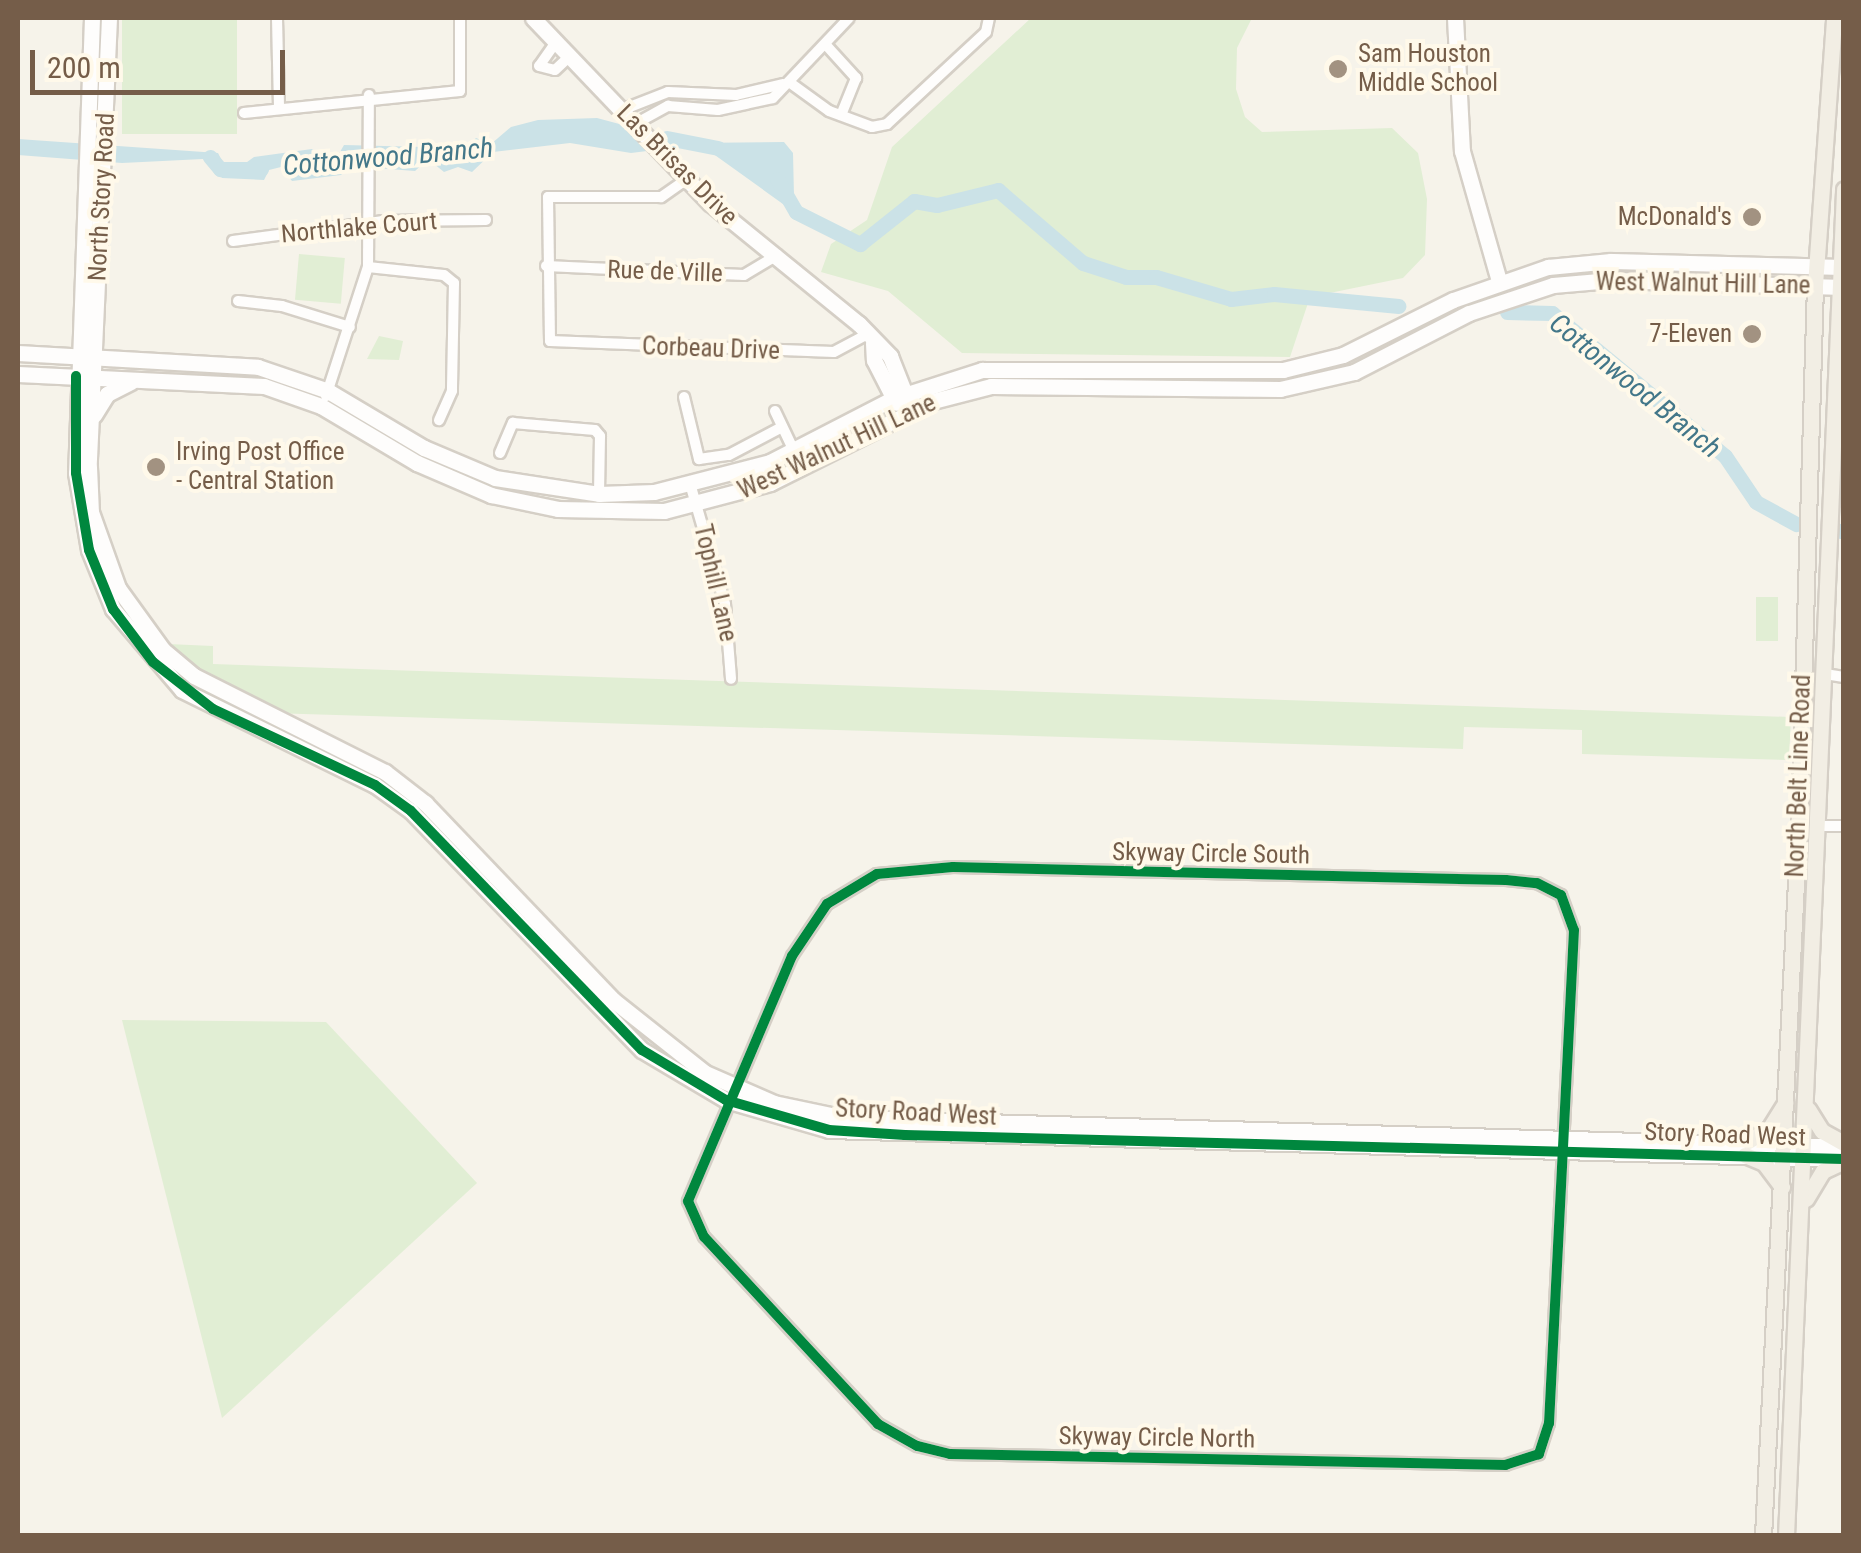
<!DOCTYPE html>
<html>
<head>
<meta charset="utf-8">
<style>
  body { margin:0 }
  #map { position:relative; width:1861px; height:1553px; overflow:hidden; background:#f6f3ea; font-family:"Roboto Condensed",sans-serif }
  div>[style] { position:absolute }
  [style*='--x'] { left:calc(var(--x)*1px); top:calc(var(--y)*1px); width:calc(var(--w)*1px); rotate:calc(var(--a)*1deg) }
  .green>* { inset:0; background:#e1eed4; transform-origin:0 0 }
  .water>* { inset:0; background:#cbe2e7 }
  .river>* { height:15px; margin:-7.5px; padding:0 7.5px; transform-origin:7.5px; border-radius:7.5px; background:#cbe2e7 }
  .roads { filter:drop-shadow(2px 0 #d5cfc6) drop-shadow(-2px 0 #d5cfc6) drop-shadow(0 2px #d5cfc6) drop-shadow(0 -2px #d5cfc6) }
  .street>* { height:10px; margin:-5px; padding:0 5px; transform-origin:5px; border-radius:5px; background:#fefdfc }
  .secondary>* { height:15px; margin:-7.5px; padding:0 7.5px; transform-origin:7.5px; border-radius:7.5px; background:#fefdfc }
  .primary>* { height:15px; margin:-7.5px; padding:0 7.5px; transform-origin:7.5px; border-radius:7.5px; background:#f2eee4 }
  .cycleway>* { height:10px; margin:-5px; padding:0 5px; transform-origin:5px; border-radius:5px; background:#00873e }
  .dots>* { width:28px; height:28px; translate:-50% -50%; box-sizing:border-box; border:5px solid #fff9ea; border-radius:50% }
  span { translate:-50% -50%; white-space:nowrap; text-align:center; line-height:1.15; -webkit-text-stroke:8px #fff9ea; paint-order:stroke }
  .poi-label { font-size:25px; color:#755d49 }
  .left { translate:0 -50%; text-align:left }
  .right { translate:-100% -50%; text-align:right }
  .street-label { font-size:25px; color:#755d49 }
  .water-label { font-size:28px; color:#437789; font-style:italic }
  .frame { position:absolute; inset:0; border:20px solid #755d49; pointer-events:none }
  .scale { position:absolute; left:30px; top:50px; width:255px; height:45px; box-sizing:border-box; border:5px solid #755d49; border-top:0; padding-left:12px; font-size:30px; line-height:35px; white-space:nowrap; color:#755d49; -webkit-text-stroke:8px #fff9ea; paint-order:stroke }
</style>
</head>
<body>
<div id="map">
  <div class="green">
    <div style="left:122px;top:18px;width:115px;height:116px"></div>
    <div style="clip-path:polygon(1031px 18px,1252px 18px,1237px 48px,1236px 89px,1245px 117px,1262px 132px,1392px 128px,1418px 153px,1427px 199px,1425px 255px,1403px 278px,1310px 297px,1290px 357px,962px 353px,888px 291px,821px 272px,831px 244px,867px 220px,892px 147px)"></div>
    <div style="left:299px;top:254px;width:46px;height:46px;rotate:5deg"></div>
    <div style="clip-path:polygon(379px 336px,403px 341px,399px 360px,367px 359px)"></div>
    <div style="left:1756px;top:597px;width:22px;height:44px"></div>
    <div style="clip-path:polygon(168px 644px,213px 646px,213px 664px,1791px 717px,1789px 760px,1582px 754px,1582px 730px,1464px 727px,1463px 749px,270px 713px,227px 694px)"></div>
    <div style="clip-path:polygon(122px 1020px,326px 1022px,477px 1183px,222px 1418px)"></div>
  </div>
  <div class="water">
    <div style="clip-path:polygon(597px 118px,690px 143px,784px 142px,793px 153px,794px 196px,781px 199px,819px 219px,815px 227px,712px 153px,679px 147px,631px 153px,570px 143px,493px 152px,472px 172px,458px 167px,444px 172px,428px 159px,415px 171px,349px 166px,341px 175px,292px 181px,281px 167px,269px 170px,264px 180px,222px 178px,203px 159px,122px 163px,18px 155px,18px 139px,218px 153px,229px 175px,254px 157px,312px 149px,320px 159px,337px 157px,344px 145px,466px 148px,476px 138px,491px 144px,511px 127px,538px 120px)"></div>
  </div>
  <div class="river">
    <div style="--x:667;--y:138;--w:52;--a:11.1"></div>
    <div style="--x:210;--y:157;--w:16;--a:50"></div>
    <div style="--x:220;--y:169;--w:41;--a:0"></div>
    <div style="--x:777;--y:179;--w:38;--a:60"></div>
    <div style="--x:796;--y:212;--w:72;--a:26.6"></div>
    <div style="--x:860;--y:244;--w:69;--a:-38.5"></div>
    <div style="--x:914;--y:201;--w:23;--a:10"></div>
    <div style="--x:937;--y:205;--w:63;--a:-13.8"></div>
    <div style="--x:998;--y:190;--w:112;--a:40.7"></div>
    <div style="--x:1083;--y:263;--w:45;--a:18"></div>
    <div style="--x:1126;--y:277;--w:30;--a:0"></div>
    <div style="--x:1156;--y:277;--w:78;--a:16.3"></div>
    <div style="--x:1231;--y:299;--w:43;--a:-6.6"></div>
    <div style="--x:1274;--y:294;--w:125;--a:5.5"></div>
    <div style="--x:1507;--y:312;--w:45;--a:1.3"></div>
    <div style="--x:1552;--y:313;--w:224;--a:39.6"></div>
    <div style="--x:1725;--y:456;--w:55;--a:56"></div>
    <div style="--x:1756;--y:502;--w:46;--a:28.8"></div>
    <div style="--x:1840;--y:531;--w:4;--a:0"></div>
  </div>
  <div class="roads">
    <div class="street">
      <div style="--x:277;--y:18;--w:89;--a:88.7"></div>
      <div style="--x:556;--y:42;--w:29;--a:125"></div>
      <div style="--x:539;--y:66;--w:16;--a:14"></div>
      <div style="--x:555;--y:70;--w:21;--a:-43"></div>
      <div style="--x:826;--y:45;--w:45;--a:47.7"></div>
      <div style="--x:856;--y:78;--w:40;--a:112"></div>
      <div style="--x:789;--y:82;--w:49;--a:35.9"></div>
      <div style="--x:829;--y:111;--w:46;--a:20.4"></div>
      <div style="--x:872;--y:127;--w:15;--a:-11"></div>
      <div style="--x:887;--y:124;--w:135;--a:-42.9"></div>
      <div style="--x:986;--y:32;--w:14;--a:-78"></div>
      <div style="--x:622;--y:110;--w:49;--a:-21.4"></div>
      <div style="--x:668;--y:92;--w:68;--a:2.5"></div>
      <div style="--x:736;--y:95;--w:48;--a:-13.2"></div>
      <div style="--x:244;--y:113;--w:217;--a:-5.8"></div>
      <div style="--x:460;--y:91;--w:73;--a:-90"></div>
      <div style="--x:635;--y:124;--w:38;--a:-29"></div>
      <div style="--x:668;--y:106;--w:50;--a:4.6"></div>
      <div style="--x:718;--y:110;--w:56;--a:-12.3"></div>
      <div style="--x:773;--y:98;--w:110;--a:-46.5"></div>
      <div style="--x:687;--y:179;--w:32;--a:145"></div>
      <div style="--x:661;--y:197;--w:113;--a:180"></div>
      <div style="--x:548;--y:197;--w:144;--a:89.2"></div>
      <div style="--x:550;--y:341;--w:284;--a:2.2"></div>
      <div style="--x:834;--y:352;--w:38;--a:-28"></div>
      <div style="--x:233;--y:241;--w:150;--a:-7.6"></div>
      <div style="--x:382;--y:221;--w:104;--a:-0.6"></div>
      <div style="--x:546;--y:266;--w:198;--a:2.6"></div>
      <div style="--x:744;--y:275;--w:39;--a:-31"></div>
      <div style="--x:368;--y:267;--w:76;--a:6"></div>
      <div style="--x:444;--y:275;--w:13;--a:39"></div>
      <div style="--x:454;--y:283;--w:108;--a:91.1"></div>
      <div style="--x:452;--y:391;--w:32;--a:114"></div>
      <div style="--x:238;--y:301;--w:44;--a:6.5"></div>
      <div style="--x:282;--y:306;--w:71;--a:17.2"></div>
      <div style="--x:326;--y:396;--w:136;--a:-72"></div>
      <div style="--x:368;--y:267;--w:172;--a:-89.7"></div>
      <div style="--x:684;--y:397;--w:64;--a:76.4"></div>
      <div style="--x:699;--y:459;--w:30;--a:-8"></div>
      <div style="--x:729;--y:455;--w:60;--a:-27.8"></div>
      <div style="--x:775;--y:411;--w:44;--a:64.6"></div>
      <div style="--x:500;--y:453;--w:33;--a:-67"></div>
      <div style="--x:513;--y:423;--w:82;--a:4.9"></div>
      <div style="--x:595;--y:430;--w:8;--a:50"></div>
      <div style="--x:600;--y:436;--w:60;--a:91"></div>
      <div style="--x:691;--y:487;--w:122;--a:73.8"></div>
      <div style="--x:725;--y:604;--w:75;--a:85.4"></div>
      <div style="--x:1825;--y:674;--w:19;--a:9"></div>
      <div style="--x:1820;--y:826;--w:24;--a:0"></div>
      <div style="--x:953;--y:867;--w:553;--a:1.35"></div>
      <div style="--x:1506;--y:880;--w:31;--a:6"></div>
      <div style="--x:1537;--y:883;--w:27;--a:27"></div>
      <div style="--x:1561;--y:895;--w:37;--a:70"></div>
      <div style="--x:1574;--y:930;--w:494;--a:92.9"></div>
      <div style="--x:1549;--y:1423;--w:33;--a:108"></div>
      <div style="--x:1539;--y:1454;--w:35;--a:162"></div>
      <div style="--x:1506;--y:1465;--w:556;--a:-178.87"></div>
      <div style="--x:950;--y:1454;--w:34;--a:-166"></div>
      <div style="--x:917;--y:1446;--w:45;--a:-150.6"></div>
      <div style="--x:878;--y:1424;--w:255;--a:-132.9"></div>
      <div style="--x:704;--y:1237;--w:39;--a:-114"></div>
      <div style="--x:688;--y:1201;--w:266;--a:-67"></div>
      <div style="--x:792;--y:956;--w:63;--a:-56.1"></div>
      <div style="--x:827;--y:904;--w:58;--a:-31"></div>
      <div style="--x:877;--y:874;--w:76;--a:-5.3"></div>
    </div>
    <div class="secondary">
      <div style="--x:92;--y:18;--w:455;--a:92"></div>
      <div style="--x:76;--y:473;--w:78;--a:80.4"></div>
      <div style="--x:89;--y:550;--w:64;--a:67.9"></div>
      <div style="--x:113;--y:609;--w:106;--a:49.6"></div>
      <div style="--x:182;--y:690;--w:215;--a:26.2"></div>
      <div style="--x:375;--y:785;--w:44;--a:35.8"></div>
      <div style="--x:411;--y:811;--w:332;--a:46"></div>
      <div style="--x:642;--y:1050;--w:98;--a:30.8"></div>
      <div style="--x:726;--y:1100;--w:107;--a:16.2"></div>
      <div style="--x:829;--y:1130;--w:1015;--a:1.64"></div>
      <div style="--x:109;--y:18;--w:449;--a:92.6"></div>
      <div style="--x:89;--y:467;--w:45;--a:87.5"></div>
      <div style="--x:91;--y:512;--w:81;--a:70.4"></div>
      <div style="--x:118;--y:588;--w:77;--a:54"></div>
      <div style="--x:163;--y:650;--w:40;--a:40"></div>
      <div style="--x:194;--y:676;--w:214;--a:26.7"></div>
      <div style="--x:385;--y:772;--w:51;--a:37.8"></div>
      <div style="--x:425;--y:803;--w:272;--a:46.3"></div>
      <div style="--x:613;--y:1000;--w:117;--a:38.4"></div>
      <div style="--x:705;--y:1073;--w:75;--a:23.5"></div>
      <div style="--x:774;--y:1103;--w:73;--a:11.9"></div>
      <div style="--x:845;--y:1118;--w:999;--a:1.66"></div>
      <div style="--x:533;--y:18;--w:256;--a:46.3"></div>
      <div style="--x:710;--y:203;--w:192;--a:39.1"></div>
      <div style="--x:859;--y:324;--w:45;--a:45.9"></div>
      <div style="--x:890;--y:356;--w:46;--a:68.4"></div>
      <div style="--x:1455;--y:18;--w:133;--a:87"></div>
      <div style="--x:1462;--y:151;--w:135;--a:74.1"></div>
      <div style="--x:873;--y:343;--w:17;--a:87"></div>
      <div style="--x:874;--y:360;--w:48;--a:62.9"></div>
      <div style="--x:18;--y:353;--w:240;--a:3.3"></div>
      <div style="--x:258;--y:367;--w:74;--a:18.9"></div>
      <div style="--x:328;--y:391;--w:112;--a:30.7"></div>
      <div style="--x:424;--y:448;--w:77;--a:22.9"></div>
      <div style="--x:495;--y:478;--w:105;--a:8.7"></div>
      <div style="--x:599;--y:494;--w:55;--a:-2.1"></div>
      <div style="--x:654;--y:492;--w:120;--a:-14.5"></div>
      <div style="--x:770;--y:462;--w:137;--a:-27.3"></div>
      <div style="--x:892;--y:399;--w:95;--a:-17.9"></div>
      <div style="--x:982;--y:370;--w:301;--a:0"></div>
      <div style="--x:1283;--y:370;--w:62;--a:-14"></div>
      <div style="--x:1343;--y:355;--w:123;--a:-26.6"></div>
      <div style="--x:1453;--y:300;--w:101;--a:-19.2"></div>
      <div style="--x:1548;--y:267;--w:63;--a:-5.4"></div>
      <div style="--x:1611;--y:261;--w:233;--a:1.5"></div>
      <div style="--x:18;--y:374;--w:246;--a:2.8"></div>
      <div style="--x:264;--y:386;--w:60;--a:19.3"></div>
      <div style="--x:321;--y:406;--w:112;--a:30.7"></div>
      <div style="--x:417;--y:463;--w:81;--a:23.4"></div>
      <div style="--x:491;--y:495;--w:68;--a:11.8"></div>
      <div style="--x:558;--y:509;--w:106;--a:1.1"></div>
      <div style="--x:664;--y:511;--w:110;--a:-14.8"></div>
      <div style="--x:770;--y:483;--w:182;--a:-26.7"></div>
      <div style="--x:933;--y:401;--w:60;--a:-14.5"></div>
      <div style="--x:991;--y:386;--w:289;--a:0.6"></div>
      <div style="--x:1280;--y:389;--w:76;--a:-12.9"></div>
      <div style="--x:1354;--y:372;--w:129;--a:-27.2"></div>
      <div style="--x:1469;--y:313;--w:89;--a:-18.4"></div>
      <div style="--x:1553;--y:285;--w:58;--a:-4.9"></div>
      <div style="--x:1611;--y:280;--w:233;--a:1.7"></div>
      <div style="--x:94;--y:415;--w:25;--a:-58"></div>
      <div style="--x:107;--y:394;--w:27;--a:-27"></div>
    </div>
    <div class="primary">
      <div style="--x:1808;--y:1109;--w:26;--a:58"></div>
      <div style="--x:1822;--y:1131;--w:25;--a:29"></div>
      <div style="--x:1748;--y:1141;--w:24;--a:-30"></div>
      <div style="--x:1769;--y:1129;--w:31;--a:-58"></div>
      <div style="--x:1745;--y:1155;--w:21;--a:23"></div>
      <div style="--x:1764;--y:1163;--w:30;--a:53"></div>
      <div style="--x:1806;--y:1199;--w:33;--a:-59"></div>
      <div style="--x:1823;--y:1171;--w:23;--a:-25"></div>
      <div style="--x:1763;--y:1536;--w:713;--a:-87.11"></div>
      <div style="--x:1799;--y:824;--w:539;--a:-88.3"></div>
      <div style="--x:1815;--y:285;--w:268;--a:-85.9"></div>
      <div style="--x:1786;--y:1536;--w:1348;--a:-87.53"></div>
    </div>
  </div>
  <div class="cycleway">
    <div style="--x:76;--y:376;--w:97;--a:90"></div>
    <div style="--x:76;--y:473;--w:78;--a:80.4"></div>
    <div style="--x:89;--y:550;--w:64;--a:67.9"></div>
    <div style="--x:113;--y:609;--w:66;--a:53"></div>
    <div style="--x:153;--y:662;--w:76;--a:38.1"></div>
    <div style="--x:213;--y:709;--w:179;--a:25.1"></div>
    <div style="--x:375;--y:785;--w:44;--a:35.8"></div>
    <div style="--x:411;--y:811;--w:332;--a:46"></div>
    <div style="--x:642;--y:1050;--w:98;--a:30.8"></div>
    <div style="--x:726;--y:1100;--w:107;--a:16.2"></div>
    <div style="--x:829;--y:1130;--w:76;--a:3.8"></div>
    <div style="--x:905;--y:1135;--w:939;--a:1.46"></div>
    <div style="--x:953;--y:867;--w:553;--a:1.35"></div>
    <div style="--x:1506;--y:880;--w:31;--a:6"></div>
    <div style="--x:1537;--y:883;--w:27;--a:27"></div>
    <div style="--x:1561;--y:895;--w:37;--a:70"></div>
    <div style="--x:1574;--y:930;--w:494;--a:92.9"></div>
    <div style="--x:1549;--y:1423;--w:33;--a:108"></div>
    <div style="--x:1539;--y:1454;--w:35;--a:162"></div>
    <div style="--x:1506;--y:1465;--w:556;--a:-178.87"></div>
    <div style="--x:950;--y:1454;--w:34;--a:-166"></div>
    <div style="--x:917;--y:1446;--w:45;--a:-150.6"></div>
    <div style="--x:878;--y:1424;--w:255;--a:-132.9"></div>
    <div style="--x:704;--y:1237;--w:39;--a:-114"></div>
    <div style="--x:688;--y:1201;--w:266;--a:-67"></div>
    <div style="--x:792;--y:956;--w:63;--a:-56.1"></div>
    <div style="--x:827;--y:904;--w:58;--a:-31"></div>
    <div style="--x:877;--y:874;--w:76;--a:-5.3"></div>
  </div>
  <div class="dots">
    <div style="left:1338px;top:69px;background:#a29281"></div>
    <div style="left:1752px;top:217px;background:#a29281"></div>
    <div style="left:1752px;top:334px;background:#a29281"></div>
    <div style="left:156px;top:467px;background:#a29281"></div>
  </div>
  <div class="poi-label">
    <span class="left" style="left:1358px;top:69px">Sam Houston<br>Middle School</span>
    <span class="right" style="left:1732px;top:217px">McDonald's</span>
    <span class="right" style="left:1732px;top:334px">7-Eleven</span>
    <span class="left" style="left:176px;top:467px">Irving Post Office<br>- Central Station</span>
  </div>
  <div class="street-label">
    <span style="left:677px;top:165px;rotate:45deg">Las Brisas Drive</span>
    <span style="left:102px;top:197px;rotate:-87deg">North Story Road</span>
    <span style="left:359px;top:228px;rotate:-5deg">Northlake Court</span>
    <span style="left:665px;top:272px;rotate:2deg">Rue de Ville</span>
    <span style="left:1703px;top:284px;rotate:1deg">West Walnut Hill Lane</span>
    <span style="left:711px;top:349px;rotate:2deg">Corbeau Drive</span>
    <span style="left:837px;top:447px;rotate:-25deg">West Walnut Hill Lane</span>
    <span style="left:715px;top:583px;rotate:77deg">Tophill Lane</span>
    <span style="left:1799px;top:776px;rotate:-88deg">North Belt Line Road</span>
    <span style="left:1211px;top:854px;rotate:1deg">Skyway Circle South</span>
    <span style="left:916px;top:1113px;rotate:3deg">Story Road West</span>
    <span style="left:1725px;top:1135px;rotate:2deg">Story Road West</span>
    <span style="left:1157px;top:1438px;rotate:1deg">Skyway Circle North</span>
  </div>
  <div class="water-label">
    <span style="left:388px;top:157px;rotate:-5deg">Cottonwood Branch</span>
    <span style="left:1635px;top:386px;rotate:39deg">Cottonwood Branch</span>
  </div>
  <div class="frame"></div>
  <div class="scale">200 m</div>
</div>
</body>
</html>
